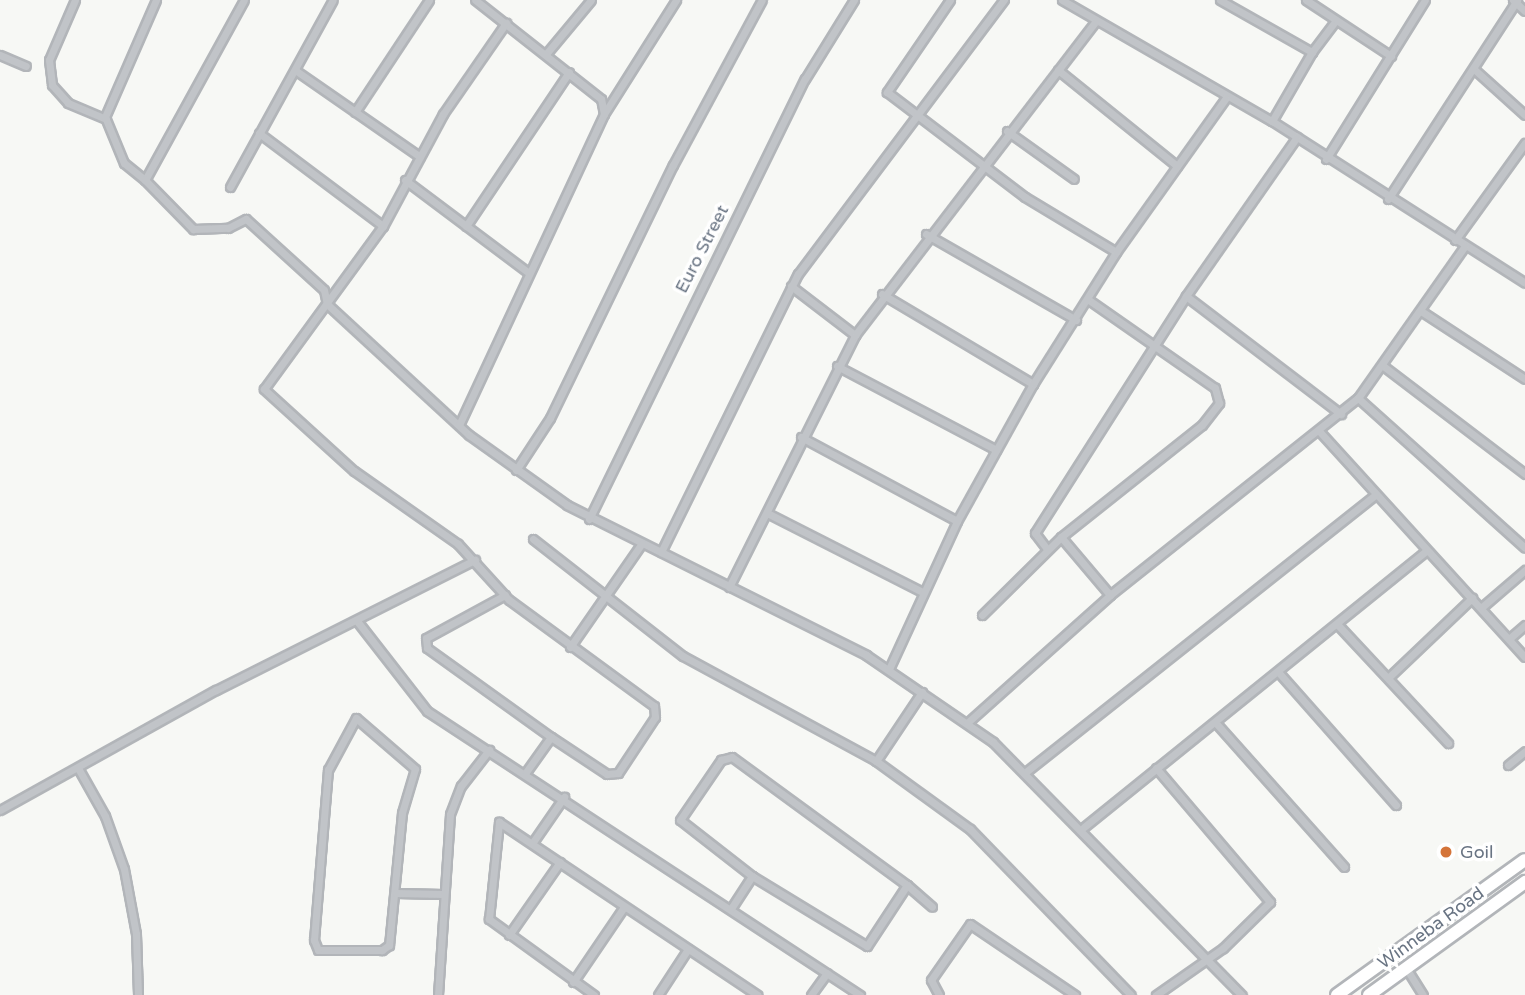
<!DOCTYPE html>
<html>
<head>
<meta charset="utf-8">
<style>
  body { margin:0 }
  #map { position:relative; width:1525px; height:995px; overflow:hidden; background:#f7f8f5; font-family:"Varela Round",sans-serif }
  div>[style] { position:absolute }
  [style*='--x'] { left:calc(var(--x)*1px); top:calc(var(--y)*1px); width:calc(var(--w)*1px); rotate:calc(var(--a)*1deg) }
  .roads { filter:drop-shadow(2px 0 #b2b5b9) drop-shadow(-2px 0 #b2b5b9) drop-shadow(0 2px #b2b5b9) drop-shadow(0 -2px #b2b5b9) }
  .minor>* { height:7px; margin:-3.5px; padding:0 3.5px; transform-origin:3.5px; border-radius:3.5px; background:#c1c4c8 }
  .trunk>* { height:12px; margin:-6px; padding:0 6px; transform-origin:6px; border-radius:6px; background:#fff }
  .dots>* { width:19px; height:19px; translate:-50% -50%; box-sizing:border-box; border:4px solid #fff; border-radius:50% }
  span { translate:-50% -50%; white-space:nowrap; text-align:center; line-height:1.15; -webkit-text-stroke:7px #fff; paint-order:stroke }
  .street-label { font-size:18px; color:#697483 }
  .poi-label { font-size:18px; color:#697483 }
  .left { translate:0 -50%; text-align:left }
</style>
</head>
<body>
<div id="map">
  <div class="roads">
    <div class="minor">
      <div style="--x:75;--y:0;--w:65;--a:113.4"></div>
      <div style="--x:49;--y:60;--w:25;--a:83"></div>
      <div style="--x:52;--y:85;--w:24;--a:48"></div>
      <div style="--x:68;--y:103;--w:41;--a:22.8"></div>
      <div style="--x:156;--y:0;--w:128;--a:113.6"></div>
      <div style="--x:105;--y:117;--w:50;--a:67.6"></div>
      <div style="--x:124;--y:163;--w:27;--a:39"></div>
      <div style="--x:145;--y:180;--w:205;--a:-61.2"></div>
      <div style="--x:950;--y:0;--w:112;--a:124.4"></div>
      <div style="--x:887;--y:92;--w:173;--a:37.3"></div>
      <div style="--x:1025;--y:197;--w:106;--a:31.1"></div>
      <div style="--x:1062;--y:0;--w:242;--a:30"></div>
      <div style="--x:1272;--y:121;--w:300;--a:32.6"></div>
      <div style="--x:1220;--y:0;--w:106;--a:29.5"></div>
      <div style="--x:1312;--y:52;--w:36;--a:-53"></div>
      <div style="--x:1306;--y:0;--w:102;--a:33.4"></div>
      <div style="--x:1513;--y:0;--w:16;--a:43"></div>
      <div style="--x:546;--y:54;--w:70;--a:-50.2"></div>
      <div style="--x:0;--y:55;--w:28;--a:23"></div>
      <div style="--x:295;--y:70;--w:152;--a:34.8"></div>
      <div style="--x:1058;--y:70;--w:153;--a:38.9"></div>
      <div style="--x:1475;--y:70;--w:67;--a:42"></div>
      <div style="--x:355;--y:112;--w:134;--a:-56.5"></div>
      <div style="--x:604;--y:114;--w:135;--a:-57.7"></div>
      <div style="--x:1272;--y:121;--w:80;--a:-59.9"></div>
      <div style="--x:1007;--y:131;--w:82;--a:35.6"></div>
      <div style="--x:259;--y:133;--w:155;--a:36.9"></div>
      <div style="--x:1326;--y:159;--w:187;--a:-58.1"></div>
      <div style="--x:145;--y:180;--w:69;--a:45.6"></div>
      <div style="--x:193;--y:229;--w:35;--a:-2"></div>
      <div style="--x:228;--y:228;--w:20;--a:-27"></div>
      <div style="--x:246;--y:219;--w:105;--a:42.3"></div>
      <div style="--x:324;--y:290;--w:14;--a:78"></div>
      <div style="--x:327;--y:304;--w:193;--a:42.7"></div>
      <div style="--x:469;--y:435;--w:120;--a:35.5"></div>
      <div style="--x:567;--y:505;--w:335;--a:26.6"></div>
      <div style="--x:866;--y:655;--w:154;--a:34.4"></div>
      <div style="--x:993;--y:742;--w:355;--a:45.5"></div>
      <div style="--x:405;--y:180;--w:155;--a:36.9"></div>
      <div style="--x:230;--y:187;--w:213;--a:-61.2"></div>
      <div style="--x:1388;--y:199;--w:237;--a:-57"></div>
      <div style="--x:466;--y:226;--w:185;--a:-56.2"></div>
      <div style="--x:926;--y:234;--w:173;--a:29.8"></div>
      <div style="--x:1455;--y:240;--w:120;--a:-54.2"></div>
      <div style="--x:791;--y:286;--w:81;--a:37.4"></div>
      <div style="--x:882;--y:294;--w:176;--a:30.8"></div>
      <div style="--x:1186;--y:296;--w:195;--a:37.3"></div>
      <div style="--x:1421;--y:311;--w:124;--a:33.2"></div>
      <div style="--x:1382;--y:365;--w:180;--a:37.3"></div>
      <div style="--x:837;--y:366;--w:180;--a:27.8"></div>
      <div style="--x:1358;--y:398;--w:224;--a:41.9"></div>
      <div style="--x:459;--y:425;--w:343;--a:-65"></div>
      <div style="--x:604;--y:114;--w:15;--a:-101"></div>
      <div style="--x:601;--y:99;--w:160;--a:-141.8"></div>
      <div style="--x:1320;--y:432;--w:304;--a:47.7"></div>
      <div style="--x:801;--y:437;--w:177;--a:28.3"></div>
      <div style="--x:516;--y:470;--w:62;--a:-56.8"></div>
      <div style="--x:550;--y:418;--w:281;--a:-64.1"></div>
      <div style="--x:673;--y:165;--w:187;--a:-61.7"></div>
      <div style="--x:767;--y:513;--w:175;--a:26.9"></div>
      <div style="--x:589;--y:519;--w:490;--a:-63.9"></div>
      <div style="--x:805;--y:79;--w:93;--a:-58.2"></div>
      <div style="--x:1061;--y:537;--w:76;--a:49.8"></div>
      <div style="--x:533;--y:539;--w:190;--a:38"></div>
      <div style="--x:683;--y:656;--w:220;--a:28.5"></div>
      <div style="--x:876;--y:761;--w:116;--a:35.9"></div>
      <div style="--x:970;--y:829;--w:231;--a:45.9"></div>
      <div style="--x:1047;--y:549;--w:20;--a:-127"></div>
      <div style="--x:1035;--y:533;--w:281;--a:-57.5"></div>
      <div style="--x:1186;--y:296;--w:194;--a:-55.1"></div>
      <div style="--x:661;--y:552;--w:310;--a:-63.8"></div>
      <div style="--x:798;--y:274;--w:343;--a:-53.1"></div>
      <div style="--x:729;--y:587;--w:282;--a:-63.4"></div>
      <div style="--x:855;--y:335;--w:393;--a:-52.5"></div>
      <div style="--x:505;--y:595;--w:90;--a:151.4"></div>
      <div style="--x:426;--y:638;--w:10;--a:84"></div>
      <div style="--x:427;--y:648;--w:153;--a:35.7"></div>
      <div style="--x:551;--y:737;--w:67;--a:33.5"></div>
      <div style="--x:607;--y:774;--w:11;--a:-5"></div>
      <div style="--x:618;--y:773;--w:67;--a:-56.5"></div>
      <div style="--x:655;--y:717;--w:11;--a:-95"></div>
      <div style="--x:654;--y:706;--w:180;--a:-143.8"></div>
      <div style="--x:509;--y:600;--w:76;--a:-132.3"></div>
      <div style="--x:458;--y:544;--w:127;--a:-144.9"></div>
      <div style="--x:354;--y:471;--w:122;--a:-137.7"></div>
      <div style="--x:264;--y:389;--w:202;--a:-53.9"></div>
      <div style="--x:383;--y:226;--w:127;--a:-61.8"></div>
      <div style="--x:443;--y:114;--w:111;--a:-55.3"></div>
      <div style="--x:1482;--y:607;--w:57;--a:-40.7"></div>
      <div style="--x:982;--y:615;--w:111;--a:-44.6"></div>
      <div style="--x:1061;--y:537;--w:180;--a:-38.5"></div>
      <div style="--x:1202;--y:425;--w:28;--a:-52"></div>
      <div style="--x:1219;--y:403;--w:16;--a:-105"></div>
      <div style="--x:1215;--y:388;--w:154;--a:-145.1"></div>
      <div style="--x:357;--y:621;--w:114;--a:52.1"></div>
      <div style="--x:427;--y:711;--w:518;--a:33.26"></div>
      <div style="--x:1337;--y:624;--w:163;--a:47"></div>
      <div style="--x:1510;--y:638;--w:20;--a:-41"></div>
      <div style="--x:570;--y:647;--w:126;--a:-55.3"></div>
      <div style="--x:889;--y:669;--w:163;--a:-65.3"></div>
      <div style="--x:957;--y:521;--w:157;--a:-61"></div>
      <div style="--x:1033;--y:384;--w:156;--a:-57.8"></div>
      <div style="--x:1116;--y:252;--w:189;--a:-54.5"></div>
      <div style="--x:1280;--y:674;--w:175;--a:48.5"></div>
      <div style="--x:1389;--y:677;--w:115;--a:-43.6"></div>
      <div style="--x:356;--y:718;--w:78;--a:40.8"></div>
      <div style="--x:415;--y:769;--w:46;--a:106.5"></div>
      <div style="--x:402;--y:813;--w:133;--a:95.6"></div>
      <div style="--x:389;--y:945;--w:9;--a:144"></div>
      <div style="--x:382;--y:950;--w:64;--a:180"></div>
      <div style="--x:318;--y:950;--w:11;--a:-112"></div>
      <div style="--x:314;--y:940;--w:171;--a:-85.3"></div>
      <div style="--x:328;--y:770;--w:59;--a:-61.7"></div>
      <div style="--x:1215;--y:722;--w:194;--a:48.3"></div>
      <div style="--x:967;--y:723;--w:192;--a:-41.8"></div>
      <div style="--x:1110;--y:595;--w:317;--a:-38.5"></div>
      <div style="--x:1358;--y:398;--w:186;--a:-54.9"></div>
      <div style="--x:876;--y:761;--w:83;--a:-56.3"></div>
      <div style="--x:1508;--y:765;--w:22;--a:-39"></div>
      <div style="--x:78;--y:768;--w:55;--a:60.6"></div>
      <div style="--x:105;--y:816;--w:56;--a:70.3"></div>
      <div style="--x:124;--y:869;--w:66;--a:79.5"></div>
      <div style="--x:136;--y:934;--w:61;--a:88.1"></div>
      <div style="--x:1156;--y:768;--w:176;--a:49.6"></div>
      <div style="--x:1270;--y:902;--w:66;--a:135.6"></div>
      <div style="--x:1223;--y:948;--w:82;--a:145"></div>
      <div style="--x:1027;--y:771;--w:443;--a:-38.4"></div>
      <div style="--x:526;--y:772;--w:43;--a:-54.5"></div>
      <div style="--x:0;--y:810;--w:247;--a:-29.1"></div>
      <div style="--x:216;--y:690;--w:290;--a:-26.7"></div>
      <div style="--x:1084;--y:827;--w:439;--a:-38.9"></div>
      <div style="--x:533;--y:842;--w:55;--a:-55.4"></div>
      <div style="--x:907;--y:885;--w:73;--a:123.3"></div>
      <div style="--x:867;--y:946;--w:135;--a:-148.7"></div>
      <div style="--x:752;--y:876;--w:91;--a:-142.1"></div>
      <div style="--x:680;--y:820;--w:73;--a:-55.7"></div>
      <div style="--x:721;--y:760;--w:11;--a:-15"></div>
      <div style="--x:732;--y:757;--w:217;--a:36.2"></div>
      <div style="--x:907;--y:885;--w:33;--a:41"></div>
      <div style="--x:396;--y:893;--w:47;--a:1.2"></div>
      <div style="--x:732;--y:907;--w:37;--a:-57"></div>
      <div style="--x:509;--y:935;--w:89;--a:-55.1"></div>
      <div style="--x:1406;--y:968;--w:32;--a:58"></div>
      <div style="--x:573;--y:982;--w:91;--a:-55.8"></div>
      <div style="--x:438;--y:995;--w:181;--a:-86.2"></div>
      <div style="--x:450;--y:814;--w:30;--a:-69"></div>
      <div style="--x:461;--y:786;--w:46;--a:-52.1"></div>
      <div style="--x:594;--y:995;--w:130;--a:-144.1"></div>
      <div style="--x:489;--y:919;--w:98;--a:-84.1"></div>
      <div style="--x:499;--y:822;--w:311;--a:33.8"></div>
      <div style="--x:658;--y:995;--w:55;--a:-56.9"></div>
      <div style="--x:811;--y:995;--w:27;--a:-54"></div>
      <div style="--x:939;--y:995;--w:17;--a:-118"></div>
      <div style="--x:931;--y:980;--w:68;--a:-55.1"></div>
      <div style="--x:970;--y:924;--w:127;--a:34.1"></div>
    </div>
    <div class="trunk">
      <div style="--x:1337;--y:995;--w:231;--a:-35.7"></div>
      <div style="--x:1369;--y:995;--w:193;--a:-35.9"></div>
    </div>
  </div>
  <div class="dots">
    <div style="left:1446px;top:852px;background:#d47439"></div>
  </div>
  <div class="street-label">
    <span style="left:702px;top:249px;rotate:-63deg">Euro Street</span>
    <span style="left:1431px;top:928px;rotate:-36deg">Winneba Road</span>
  </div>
  <div class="poi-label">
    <span class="left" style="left:1460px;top:852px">Goil</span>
  </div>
</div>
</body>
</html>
